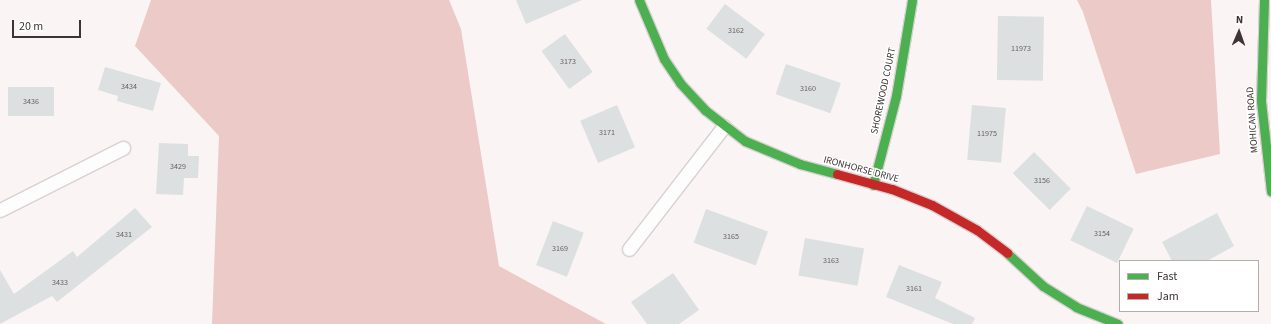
<!DOCTYPE html>
<html>
<head>
<meta charset="utf-8">
<style>
  body { margin:0 }
  #map { position:relative; width:1271px; height:324px; overflow:hidden; background:#faf4f4; font-family:"Source Sans 3",sans-serif }
  div>[style] { position:absolute }
  [style*='--x'] { left:calc(var(--x)*1px); top:calc(var(--y)*1px); width:calc(var(--w)*1px); rotate:calc(var(--a)*1deg) }
  .forest>* { inset:0; background:#ebcac7 }
  .building>* { inset:0; background:#dde0e0; transform-origin:0 0 }
  .roads { filter:drop-shadow(1px 0 #d8d1d1) drop-shadow(-1px 0 #d8d1d1) drop-shadow(0 1px #d8d1d1) drop-shadow(0 -1px #d8d1d1) }
  .lane>* { height:13px; margin:-6.5px; padding:0 6.5px; transform-origin:6.5px; border-radius:6.5px; background:#fefdfd }
  .fast>* { height:9px; margin:-4.5px; padding:0 4.5px; transform-origin:4.5px; border-radius:4.5px; background:#4caf50 }
  .jam>* { height:9px; margin:-4.5px; padding:0 4.5px; transform-origin:4.5px; border-radius:4.5px; background:#c62828 }
  span { translate:-50% -50%; white-space:nowrap; text-align:center; line-height:1.15; -webkit-text-stroke:3px #fff; paint-order:stroke }
  .number-label { font-size:8px; color:#665f5f }
  .number-label span { -webkit-text-stroke-width:0 }
  .street-label { font-size:10px; color:#3f3434 }
  .legend { position:absolute; left:1119px; top:260px; width:140px; height:52px; box-sizing:border-box; background:#fff; border:1px solid #b2aeae; margin:0; padding:5px 7px; list-style:none; font-size:12px; color:#3f3434 }
  .legend li { display:flex; align-items:center; gap:8px; height:20px }
  .legend b { width:20px; border:1px solid #b2aeae }
  .north { position:absolute; left:1219px; top:12px; width:40px; height:40px; -webkit-text-stroke:3px #fff; paint-order:stroke; rotate:2deg; font-size:11px; font-weight:700; line-height:16px; text-align:center; color:#3f3434 }
  .north::after { content:''; display:block; margin:auto; width:14px; height:18px; background:#3f3434; clip-path:polygon(50% 0,100% 100%,50% 72%,0 100%) }
  .scale { position:absolute; left:12px; top:20px; width:69px; height:18px; box-sizing:border-box; border:2px solid #3f3434; border-top:0; padding-left:5px; font-size:12px; line-height:14px; white-space:nowrap; color:#3f3434; -webkit-text-stroke:3px #fff; paint-order:stroke }
</style>
</head>
<body>
<div id="map">
  <div class="forest">
    <div style="clip-path:polygon(151px 0,449px 0,461px 29px,499px 266px,606px 324px,212px 324px,219px 136px,135px 46px)"></div>
    <div style="clip-path:polygon(1077px 0,1211px 0,1220px 154px,1136px 174px,1083px 12px)"></div>
  </div>
  <div class="building">
    <div style="clip-path:polygon(516px 0,582px 0,526px 24px)"></div>
    <div style="left:725px;top:4px;width:50px;height:31px;rotate:37deg"></div>
    <div style="left:998px;top:16px;width:46px;height:64px;rotate:1deg"></div>
    <div style="left:565px;top:34px;width:47px;height:29px;rotate:54deg"></div>
    <div style="left:786px;top:64px;width:58px;height:32px;rotate:19deg"></div>
    <div style="clip-path:polygon(105px 67px,161px 83px,153px 111px,117px 101px,118px 96px,98px 90px)"></div>
    <div style="left:8px;top:87px;width:46px;height:29px"></div>
    <div style="left:617px;top:105px;width:46px;height:40px;rotate:67deg"></div>
    <div style="left:972px;top:105px;width:34px;height:55px;rotate:5deg"></div>
    <div style="clip-path:polygon(159px 143px,188px 144px,188px 156px,199px 156px,198px 178px,184px 178px,183px 195px,156px 194px)"></div>
    <div style="left:1034px;top:152px;width:52px;height:30px;rotate:45deg"></div>
    <div style="left:1087px;top:206px;width:52px;height:38px;rotate:26deg"></div>
    <div style="clip-path:polygon(135px 208px,152px 227px,57px 302px,52px 296px,0 324px,0 270px,14px 294px,73px 251px,77px 257px)"></div>
    <div style="left:706px;top:209px;width:66px;height:36px;rotate:20deg"></div>
    <div style="clip-path:polygon(1217px 213px,1234px 246px,1207px 261px,1172px 261px,1162px 242px)"></div>
    <div style="left:553px;top:221px;width:33px;height:47px;rotate:21deg"></div>
    <div style="left:805px;top:238px;width:60px;height:38px;rotate:10deg"></div>
    <div style="clip-path:polygon(899px 265px,942px 282px,935px 298px,975px 318px,972px 324px,953px 324px,886px 297px)"></div>
    <div style="clip-path:polygon(673px 273px,699px 310px,679px 324px,647px 324px,631px 302px)"></div>
  </div>
  <div class="roads">
    <div class="lane">
      <div style="--x:0;--y:210;--w:138;--a:-26.8"></div>
      <div style="--x:629;--y:249;--w:155;--a:-52.3"></div>
    </div>
    <div class="fast">
      <div style="--x:639;--y:0;--w:64;--a:67"></div>
      <div style="--x:664;--y:59;--w:29;--a:56"></div>
      <div style="--x:680;--y:83;--w:37;--a:47"></div>
      <div style="--x:705;--y:110;--w:51;--a:37.8"></div>
      <div style="--x:745;--y:141;--w:60;--a:22.7"></div>
      <div style="--x:800;--y:164;--w:38;--a:15"></div>
      <div style="--x:1264;--y:0;--w:101;--a:91.7"></div>
      <div style="--x:1261;--y:101;--w:91;--a:83.7"></div>
      <div style="--x:873;--y:185;--w:92;--a:-75.5"></div>
      <div style="--x:896;--y:96;--w:97;--a:-80.5"></div>
      <div style="--x:1007;--y:253;--w:49;--a:42.5"></div>
      <div style="--x:1043;--y:286;--w:39;--a:32"></div>
      <div style="--x:1076;--y:307;--w:45;--a:22"></div>
    </div>
    <div class="jam">
      <div style="--x:837;--y:174;--w:57;--a:15.3"></div>
      <div style="--x:892;--y:189;--w:43;--a:21.8"></div>
      <div style="--x:932;--y:205;--w:51;--a:29.1"></div>
      <div style="--x:977;--y:230;--w:38;--a:37"></div>
    </div>
  </div>
  <div class="number-label">
    <span style="left:736px;top:31px">3162</span>
    <span style="left:1021px;top:49px">11973</span>
    <span style="left:568px;top:62px">3173</span>
    <span style="left:129px;top:87px">3434</span>
    <span style="left:808px;top:89px">3160</span>
    <span style="left:31px;top:102px">3436</span>
    <span style="left:607px;top:133px">3171</span>
    <span style="left:987px;top:134px">11975</span>
    <span style="left:178px;top:167px">3429</span>
    <span style="left:1042px;top:181px">3156</span>
    <span style="left:1102px;top:234px">3154</span>
    <span style="left:124px;top:235px">3431</span>
    <span style="left:731px;top:237px">3165</span>
    <span style="left:560px;top:249px">3169</span>
    <span style="left:831px;top:261px">3163</span>
    <span style="left:60px;top:283px">3433</span>
    <span style="left:914px;top:289px">3161</span>
  </div>
  <div class="street-label">
    <span style="left:884px;top:91px;rotate:-78deg">SHOREWOOD COURT</span>
    <span style="left:1253px;top:120px;rotate:-94deg">MOHICAN ROAD</span>
    <span style="left:861px;top:170px;rotate:15deg">IRONHORSE DRIVE</span>
  </div>
  <ul class="legend">
  <li><b style="height:5px;background:#4caf50"></b>Fast</li>
  <li><b style="height:5px;background:#c62828"></b>Jam</li>
  </ul>
  <div class="north">N</div>
  <div class="scale">20 m</div>
</div>
</body>
</html>
